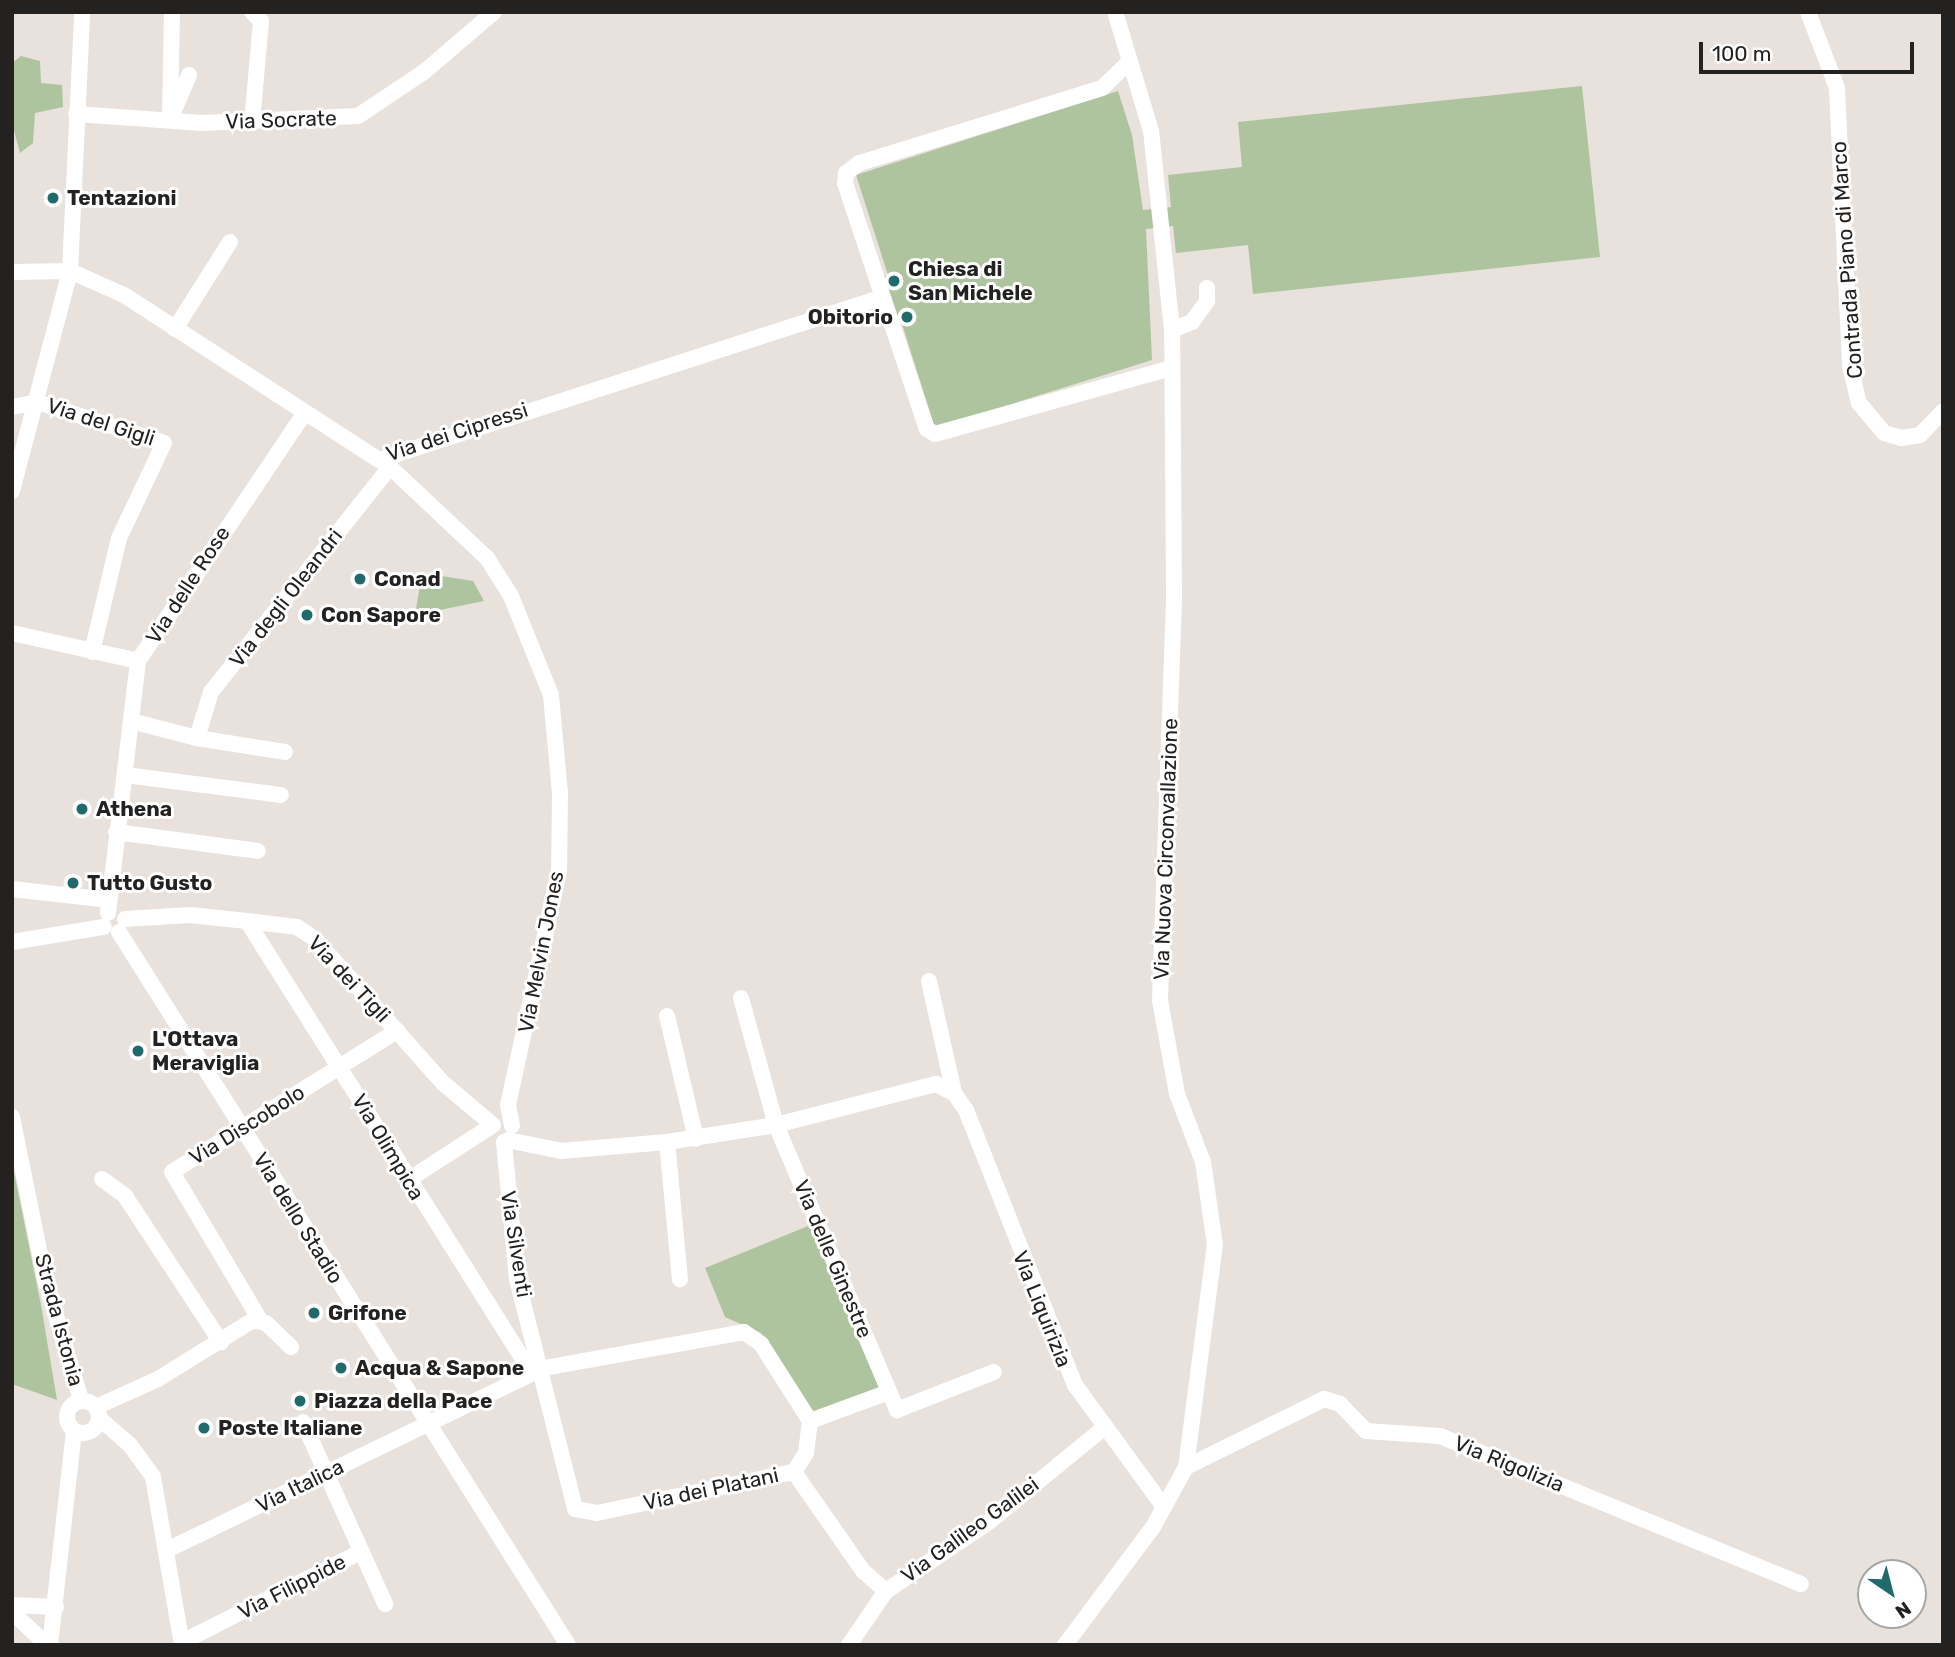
<!DOCTYPE html>
<html>
<head>
<meta charset="utf-8">
<style>
  body { margin:0 }
  #map { position:relative; width:1955px; height:1657px; overflow:hidden; background:#e8e1dc; font-family:Rubik,sans-serif }
  div>[style] { position:absolute }
  [style*='--x'] { left:calc(var(--x)*1px); top:calc(var(--y)*1px); width:calc(var(--w)*1px); rotate:calc(var(--a)*1deg) }
  .green>* { inset:0; background:#aec49e }
  .minor>* { height:16px; margin:-8px; padding:0 8px; transform-origin:8px; border-radius:8px; background:#fff }
  .minor>.ring { margin:-8px; padding:0; box-sizing:content-box; background:none; border:16px solid #fff; border-radius:50% }
  .dots>* { width:19px; height:19px; translate:-50% -50%; box-sizing:border-box; border:4px solid #fff; border-radius:50% }
  span { translate:-50% -50%; white-space:nowrap; text-align:center; line-height:1.15; -webkit-text-stroke:6px #fff; paint-order:stroke }
  .street-label { font-size:21px; color:#242220 }
  .poi-label { font-size:21px; color:#242220; font-weight:700 }
  .left { translate:0 -50%; text-align:left }
  .right { translate:-100% -50%; text-align:right }
  .frame { position:absolute; inset:0; border:14px solid #242220; pointer-events:none }
  .north { position:absolute; left:1857px; top:1559px; width:70px; height:70px; box-sizing:border-box; background:#fff; border:2px solid #a7a7a6; border-radius:50%; rotate:145deg; font-size:19px; font-weight:700; line-height:28px; text-align:center; color:#242220 }
  .north::after { content:''; display:block; margin:auto; width:24px; height:32px; background:#1f6b6b; clip-path:polygon(50% 0,100% 100%,50% 72%,0 100%) }
  .scale { position:absolute; left:1699px; top:42px; width:215px; height:32px; box-sizing:border-box; border:4px solid #242220; border-top:0; padding-left:9px; font-size:21px; line-height:24px; white-space:nowrap; color:#242220; -webkit-text-stroke:5px #fff; paint-order:stroke }
</style>
</head>
<body>
<div id="map">
  <div class="green">
    <div style="clip-path:polygon(21px 56px,40px 61px,41px 83px,62px 85px,63px 107px,35px 113px,33px 143px,20px 153px,12px 123px,12px 63px)"></div>
    <div style="clip-path:polygon(1582px 86px,1600px 257px,1253px 294px,1248px 245px,1176px 253px,1173px 226px,1146px 229px,1152px 360px,935px 428px,903px 327px,877px 279px,888px 275px,856px 175px,1118px 91px,1132px 135px,1143px 210px,1171px 207px,1168px 175px,1242px 167px,1238px 122px)"></div>
    <div style="clip-path:polygon(422px 573px,473px 581px,484px 601px,415px 615px)"></div>
    <div style="clip-path:polygon(12px 1162px,41px 1305px,57px 1400px,12px 1384px)"></div>
    <div style="clip-path:polygon(813px 1224px,880px 1388px,812px 1415px,761px 1333px,725px 1317px,705px 1268px)"></div>
  </div>
  <div class="minor">
    <div style="--x:172;--y:12;--w:108;--a:91.1"></div>
    <div style="--x:170;--y:120;--w:49;--a:-67.1"></div>
    <div style="--x:1808;--y:12;--w:81;--a:69.1"></div>
    <div style="--x:1837;--y:88;--w:277;--a:87.3"></div>
    <div style="--x:1850;--y:365;--w:39;--a:77"></div>
    <div style="--x:1859;--y:403;--w:39;--a:50"></div>
    <div style="--x:1884;--y:433;--w:18;--a:16"></div>
    <div style="--x:1901;--y:438;--w:19;--a:-9"></div>
    <div style="--x:1920;--y:435;--w:33;--a:-46"></div>
    <div style="--x:1129;--y:62;--w:37;--a:136"></div>
    <div style="--x:1102;--y:88;--w:254;--a:162.8"></div>
    <div style="--x:859;--y:163;--w:16;--a:142"></div>
    <div style="--x:846;--y:173;--w:10;--a:96"></div>
    <div style="--x:845;--y:183;--w:259;--a:71.6"></div>
    <div style="--x:927;--y:429;--w:9;--a:32"></div>
    <div style="--x:935;--y:434;--w:246;--a:-15.6"></div>
    <div style="--x:76;--y:114;--w:126;--a:4.1"></div>
    <div style="--x:202;--y:123;--w:156;--a:-2.6"></div>
    <div style="--x:358;--y:116;--w:79;--a:-33.7"></div>
    <div style="--x:424;--y:72;--w:92;--a:-40.6"></div>
    <div style="--x:252;--y:122;--w:101;--a:-84.9"></div>
    <div style="--x:261;--y:21;--w:13;--a:-135"></div>
    <div style="--x:12;--y:272;--w:58;--a:-1"></div>
    <div style="--x:70;--y:271;--w:59;--a:24"></div>
    <div style="--x:124;--y:295;--w:317;--a:32.9"></div>
    <div style="--x:390;--y:467;--w:133;--a:43.2"></div>
    <div style="--x:487;--y:558;--w:45;--a:57.7"></div>
    <div style="--x:511;--y:596;--w:107;--a:68"></div>
    <div style="--x:551;--y:695;--w:98;--a:84.8"></div>
    <div style="--x:560;--y:793;--w:78;--a:90.7"></div>
    <div style="--x:559;--y:871;--w:239;--a:102.3"></div>
    <div style="--x:508;--y:1105;--w:21;--a:79"></div>
    <div style="--x:175;--y:329;--w:103;--a:-57.7"></div>
    <div style="--x:1172;--y:330;--w:22;--a:-22"></div>
    <div style="--x:1192;--y:322;--w:26;--a:-54"></div>
    <div style="--x:1207;--y:301;--w:13;--a:-90"></div>
    <div style="--x:12;--y:407;--w:25;--a:-11"></div>
    <div style="--x:37;--y:402;--w:133;--a:17.9"></div>
    <div style="--x:164;--y:443;--w:105;--a:115.3"></div>
    <div style="--x:119;--y:538;--w:117;--a:103.3"></div>
    <div style="--x:379;--y:460;--w:527;--a:-17.92"></div>
    <div style="--x:12;--y:491;--w:228;--a:-75.2"></div>
    <div style="--x:70;--y:271;--w:259;--a:-87.3"></div>
    <div style="--x:12;--y:633;--w:129;--a:12.5"></div>
    <div style="--x:131;--y:721;--w:68;--a:14.4"></div>
    <div style="--x:197;--y:738;--w:48;--a:-73.1"></div>
    <div style="--x:211;--y:692;--w:288;--a:-51.5"></div>
    <div style="--x:197;--y:738;--w:89;--a:9"></div>
    <div style="--x:125;--y:775;--w:157;--a:7.3"></div>
    <div style="--x:116;--y:832;--w:143;--a:7.6"></div>
    <div style="--x:12;--y:889;--w:98;--a:6.5"></div>
    <div style="--x:108;--y:913;--w:254;--a:-83.2"></div>
    <div style="--x:138;--y:661;--w:298;--a:-56.1"></div>
    <div style="--x:125;--y:919;--w:65;--a:-3.5"></div>
    <div style="--x:190;--y:915;--w:57;--a:6"></div>
    <div style="--x:247;--y:921;--w:50;--a:6.8"></div>
    <div style="--x:297;--y:927;--w:23;--a:34"></div>
    <div style="--x:316;--y:940;--w:191;--a:48.4"></div>
    <div style="--x:443;--y:1083;--w:65;--a:40"></div>
    <div style="--x:493;--y:1125;--w:101;--a:147.1"></div>
    <div style="--x:247;--y:921;--w:533;--a:57.8"></div>
    <div style="--x:119;--y:932;--w:843;--a:57.8"></div>
    <div style="--x:12;--y:942;--w:93;--a:-9.3"></div>
    <div style="--x:929;--y:981;--w:115;--a:77.4"></div>
    <div style="--x:741;--y:998;--w:132;--a:74.6"></div>
    <div style="--x:776;--y:1125;--w:310;--a:67"></div>
    <div style="--x:897;--y:1410;--w:104;--a:-21.4"></div>
    <div style="--x:667;--y:1016;--w:126;--a:76.7"></div>
    <div style="--x:12;--y:1117;--w:165;--a:78.5"></div>
    <div style="--x:45;--y:1279;--w:126;--a:73.4"></div>
    <div style="--x:508;--y:1140;--w:54;--a:11.7"></div>
    <div style="--x:561;--y:1151;--w:106;--a:-4.9"></div>
    <div style="--x:667;--y:1142;--w:110;--a:-8.9"></div>
    <div style="--x:776;--y:1125;--w:165;--a:-14.4"></div>
    <div style="--x:936;--y:1084;--w:20;--a:27"></div>
    <div style="--x:954;--y:1093;--w:21;--a:55"></div>
    <div style="--x:966;--y:1110;--w:296;--a:68.4"></div>
    <div style="--x:1075;--y:1385;--w:151;--a:53.9"></div>
    <div style="--x:504;--y:1142;--w:138;--a:84.6"></div>
    <div style="--x:517;--y:1279;--w:237;--a:75.8"></div>
    <div style="--x:575;--y:1509;--w:22;--a:10"></div>
    <div style="--x:597;--y:1513;--w:201;--a:-11.8"></div>
    <div style="--x:794;--y:1472;--w:22;--a:-58"></div>
    <div style="--x:806;--y:1453;--w:32;--a:-83"></div>
    <div style="--x:667;--y:1142;--w:138;--a:84.6"></div>
    <div style="--x:102;--y:1179;--w:29;--a:36"></div>
    <div style="--x:125;--y:1196;--w:175;--a:56.7"></div>
    <div style="--x:260;--y:1320;--w:172;--a:-120.7"></div>
    <div style="--x:172;--y:1172;--w:266;--a:-32.1"></div>
    <div class="ring" style="left:67px;top:1401px;width:16px;height:16px"></div>
    <div style="--x:96;--y:1407;--w:68;--a:-24.3"></div>
    <div style="--x:158;--y:1379;--w:112;--a:-31.8"></div>
    <div style="--x:253;--y:1320;--w:13;--a:13"></div>
    <div style="--x:266;--y:1323;--w:35;--a:44"></div>
    <div style="--x:99;--y:1418;--w:41;--a:41.1"></div>
    <div style="--x:130;--y:1445;--w:39;--a:54"></div>
    <div style="--x:153;--y:1477;--w:170;--a:80.2"></div>
    <div style="--x:810;--y:1421;--w:84;--a:-20.2"></div>
    <div style="--x:303;--y:1422;--w:200;--a:65.7"></div>
    <div style="--x:1186;--y:1467;--w:154;--a:-26.2"></div>
    <div style="--x:1324;--y:1399;--w:17;--a:17"></div>
    <div style="--x:1340;--y:1404;--w:37;--a:46"></div>
    <div style="--x:1366;--y:1431;--w:74;--a:3.9"></div>
    <div style="--x:1440;--y:1436;--w:390;--a:22.3"></div>
    <div style="--x:794;--y:1472;--w:121;--a:55.1"></div>
    <div style="--x:863;--y:1571;--w:30;--a:41"></div>
    <div style="--x:169;--y:1549;--w:416;--a:-25.8"></div>
    <div style="--x:544;--y:1368;--w:203;--a:-10.2"></div>
    <div style="--x:744;--y:1332;--w:21;--a:35"></div>
    <div style="--x:761;--y:1344;--w:91;--a:57.5"></div>
    <div style="--x:12;--y:1605;--w:44;--a:2.6"></div>
    <div style="--x:12;--y:1612;--w:48;--a:43.3"></div>
    <div style="--x:184;--y:1641;--w:199;--a:-26.8"></div>
    <div style="--x:50;--y:1645;--w:216;--a:-83.6"></div>
    <div style="--x:849;--y:1645;--w:65;--a:-55.6"></div>
    <div style="--x:886;--y:1591;--w:125;--a:-33.9"></div>
    <div style="--x:990;--y:1521;--w:149;--a:-39.3"></div>
    <div style="--x:1065;--y:1645;--w:147;--a:-53.3"></div>
    <div style="--x:1153;--y:1527;--w:68;--a:-61.2"></div>
    <div style="--x:1186;--y:1467;--w:224;--a:-82.6"></div>
    <div style="--x:1215;--y:1245;--w:84;--a:-98.2"></div>
    <div style="--x:1203;--y:1162;--w:73;--a:-110.9"></div>
    <div style="--x:1177;--y:1094;--w:96;--a:-100.3"></div>
    <div style="--x:1160;--y:1000;--w:406;--a:-88"></div>
    <div style="--x:1174;--y:594;--w:264;--a:-90.4"></div>
    <div style="--x:1172;--y:330;--w:200;--a:-96"></div>
    <div style="--x:1151;--y:131;--w:124;--a:-106.8"></div>
  </div>
  <div class="dots">
    <div style="left:53px;top:198px;background:#1f6b6b"></div>
    <div style="left:894px;top:281px;background:#1f6b6b"></div>
    <div style="left:907px;top:317px;background:#1f6b6b"></div>
    <div style="left:360px;top:579px;background:#1f6b6b"></div>
    <div style="left:307px;top:615px;background:#1f6b6b"></div>
    <div style="left:82px;top:809px;background:#1f6b6b"></div>
    <div style="left:73px;top:883px;background:#1f6b6b"></div>
    <div style="left:138px;top:1051px;background:#1f6b6b"></div>
    <div style="left:314px;top:1313px;background:#1f6b6b"></div>
    <div style="left:341px;top:1368px;background:#1f6b6b"></div>
    <div style="left:300px;top:1401px;background:#1f6b6b"></div>
    <div style="left:204px;top:1428px;background:#1f6b6b"></div>
  </div>
  <div class="street-label">
    <span style="left:281px;top:120px;rotate:-2deg">Via Socrate</span>
    <span style="left:1847px;top:260px;rotate:-94deg">Contrada Piano di Marco</span>
    <span style="left:101px;top:422px;rotate:18deg">Via del Gigli</span>
    <span style="left:457px;top:432px;rotate:-18deg">Via dei Cipressi</span>
    <span style="left:188px;top:585px;rotate:-57deg">Via delle Rose</span>
    <span style="left:286px;top:598px;rotate:-52deg">Via degli Oleandri</span>
    <span style="left:1166px;top:849px;rotate:-88deg">Via Nuova Circonvallazione</span>
    <span style="left:541px;top:952px;rotate:-79deg">Via Melvin Jones</span>
    <span style="left:349px;top:979px;rotate:47deg">Via dei Tigli</span>
    <span style="left:247px;top:1125px;rotate:-32deg">Via Discobolo</span>
    <span style="left:388px;top:1147px;rotate:59deg">Via Olimpica</span>
    <span style="left:298px;top:1218px;rotate:58deg">Via dello Stadio</span>
    <span style="left:516px;top:1244px;rotate:81deg">Via Silventi</span>
    <span style="left:833px;top:1259px;rotate:67deg">Via delle Ginestre</span>
    <span style="left:1042px;top:1309px;rotate:68deg">Via Liquirizia</span>
    <span style="left:59px;top:1320px;rotate:75deg">Strada Istonia</span>
    <span style="left:1509px;top:1464px;rotate:22deg">Via Rigolizia</span>
    <span style="left:300px;top:1486px;rotate:-26deg">Via Italica</span>
    <span style="left:711px;top:1489px;rotate:-12deg">Via dei Platani</span>
    <span style="left:970px;top:1530px;rotate:-36deg">Via Galileo Galilei</span>
    <span style="left:292px;top:1587px;rotate:-27deg">Via Filippide</span>
  </div>
  <div class="poi-label">
    <span class="left" style="left:67px;top:198px">Tentazioni</span>
    <span class="left" style="left:908px;top:281px">Chiesa di<br>San Michele</span>
    <span class="right" style="left:893px;top:317px">Obitorio</span>
    <span class="left" style="left:374px;top:579px">Conad</span>
    <span class="left" style="left:321px;top:615px">Con Sapore</span>
    <span class="left" style="left:96px;top:809px">Athena</span>
    <span class="left" style="left:87px;top:883px">Tutto Gusto</span>
    <span class="left" style="left:152px;top:1051px">L'Ottava<br>Meraviglia</span>
    <span class="left" style="left:328px;top:1313px">Grifone</span>
    <span class="left" style="left:355px;top:1368px">Acqua &amp; Sapone</span>
    <span class="left" style="left:314px;top:1401px">Piazza della Pace</span>
    <span class="left" style="left:218px;top:1428px">Poste Italiane</span>
  </div>
  <div class="frame"></div>
  <div class="north">N</div>
  <div class="scale">100 m</div>
</div>
</body>
</html>
